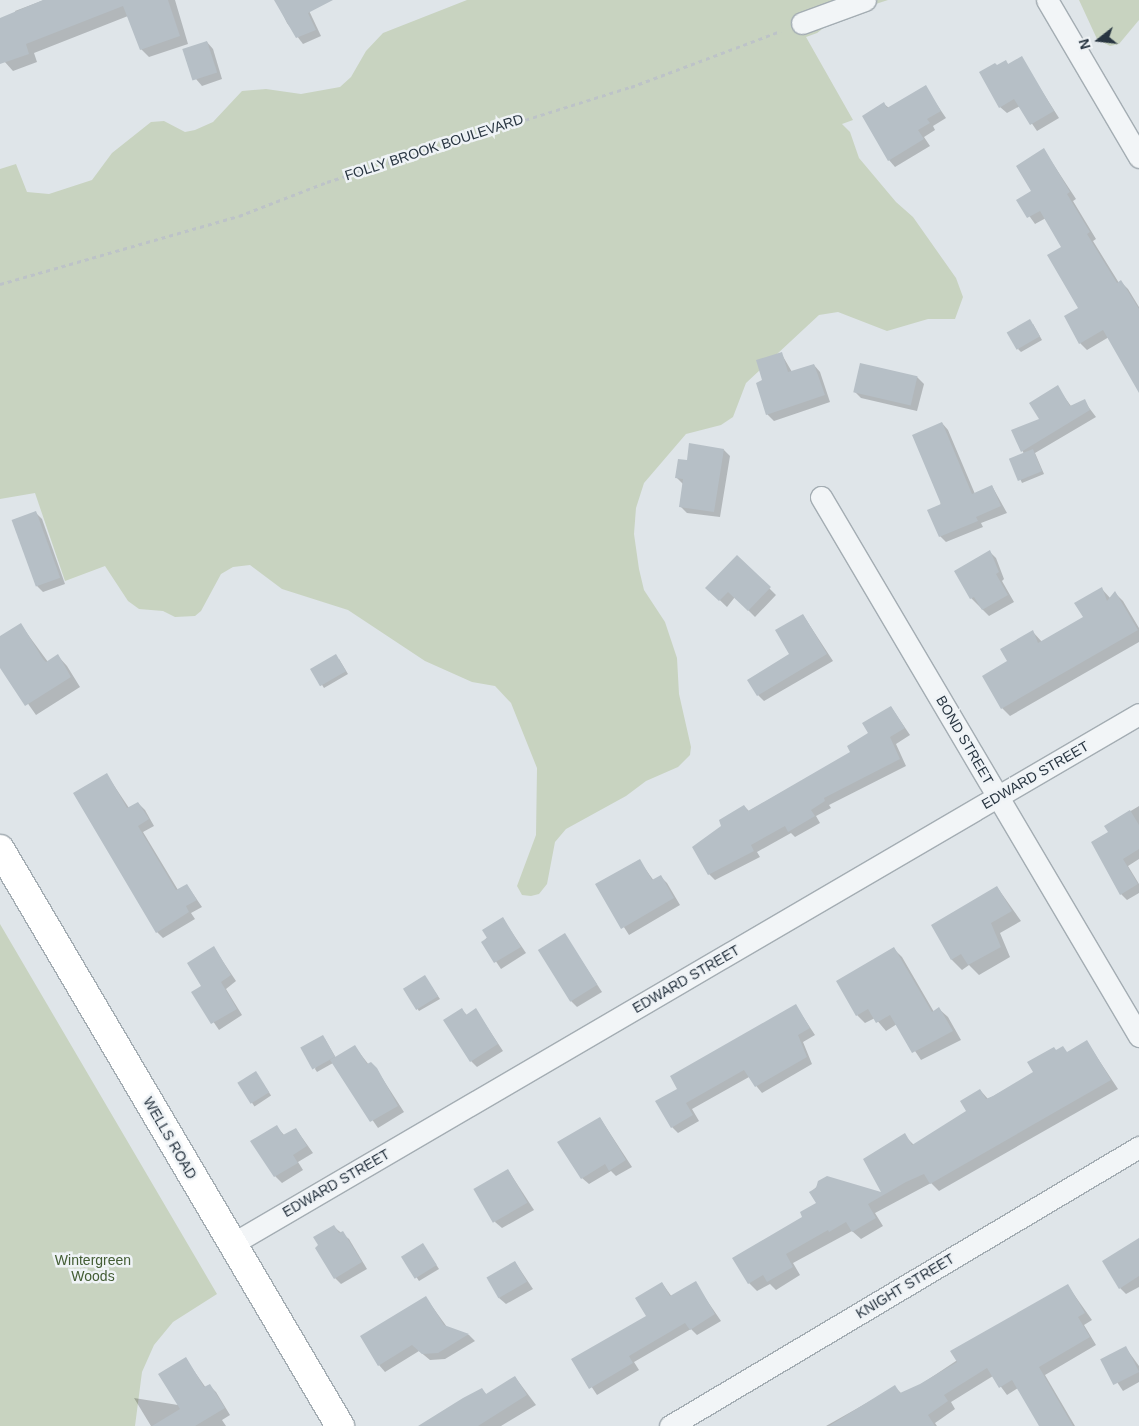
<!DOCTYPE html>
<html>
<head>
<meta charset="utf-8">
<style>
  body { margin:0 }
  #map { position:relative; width:1139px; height:1426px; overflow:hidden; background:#dfe5e9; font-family:Arial,sans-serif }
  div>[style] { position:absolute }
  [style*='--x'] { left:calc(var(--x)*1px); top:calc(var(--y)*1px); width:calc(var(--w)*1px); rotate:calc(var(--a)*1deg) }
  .green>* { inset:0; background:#c8d3c0 }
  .shadow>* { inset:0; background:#0003; transform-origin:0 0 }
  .building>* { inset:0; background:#b6bfc6; transform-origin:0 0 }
  .path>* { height:3px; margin-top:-1.5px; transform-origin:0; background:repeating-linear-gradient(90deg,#bdc3c8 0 4px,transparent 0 8px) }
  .roads { filter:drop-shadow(1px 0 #a4adb3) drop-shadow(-1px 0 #a4adb3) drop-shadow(0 1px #a4adb3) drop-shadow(0 -1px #a4adb3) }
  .street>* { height:21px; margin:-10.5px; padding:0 10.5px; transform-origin:10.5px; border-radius:10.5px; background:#f2f5f7 }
  .secondary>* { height:28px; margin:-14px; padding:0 14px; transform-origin:14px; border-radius:14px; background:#fff }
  span { translate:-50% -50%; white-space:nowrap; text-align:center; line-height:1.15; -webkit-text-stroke:5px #eff3f6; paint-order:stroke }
  .street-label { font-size:14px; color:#283541 }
  .park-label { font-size:14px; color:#435d34 }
  .north { position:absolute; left:1074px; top:15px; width:50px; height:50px; -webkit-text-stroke:4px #eff3f6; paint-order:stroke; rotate:254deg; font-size:14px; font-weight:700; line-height:20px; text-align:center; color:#283541 }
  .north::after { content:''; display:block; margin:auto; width:18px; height:22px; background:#283541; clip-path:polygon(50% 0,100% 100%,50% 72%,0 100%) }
</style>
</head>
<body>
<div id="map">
  <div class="green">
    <div style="clip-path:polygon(467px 0,888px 0,839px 16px,817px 33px,806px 37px,853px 120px,842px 124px,850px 132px,859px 158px,896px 202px,913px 217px,956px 278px,963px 297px,955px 319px,928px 319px,887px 331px,838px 312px,819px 315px,746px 383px,733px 417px,721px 425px,686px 434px,644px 483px,636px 508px,634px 534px,639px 569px,644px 590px,665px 622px,677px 658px,679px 694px,691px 747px,690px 755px,678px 767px,646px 781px,626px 796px,566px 829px,555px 842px,547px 884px,539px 894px,531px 896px,522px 895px,517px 886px,536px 835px,537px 768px,511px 703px,495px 686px,472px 682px,425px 661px,348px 610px,282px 589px,250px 565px,233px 567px,221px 574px,201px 611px,195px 616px,175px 617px,163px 611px,139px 609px,128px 601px,105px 566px,65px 581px,35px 493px,0 499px,0 169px,16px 164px,27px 192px,49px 194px,92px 180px,112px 153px,151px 122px,164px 121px,185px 132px,195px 130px,213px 122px,242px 91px,266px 89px,301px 94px,340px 87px,351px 77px,366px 51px,383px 33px)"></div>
    <div style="clip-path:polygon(1079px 0,1139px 0,1139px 20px,1119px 44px,1110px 46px,1097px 39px)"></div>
    <div style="clip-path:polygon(0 924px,217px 1294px,173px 1322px,154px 1345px,142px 1372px,135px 1426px,0 1426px)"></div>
  </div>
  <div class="shadow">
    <div style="clip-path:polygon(44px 0,175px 0,188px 44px,149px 57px,141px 49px,128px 16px,34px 53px,37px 62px,13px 71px,4px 61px,0 63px,0 21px,16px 14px,15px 11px)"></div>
    <div style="clip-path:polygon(276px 0,304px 0,321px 36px,303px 44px,287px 23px)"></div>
    <div style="clip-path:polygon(207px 42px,213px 49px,222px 79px,202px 86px,196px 79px)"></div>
    <div style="clip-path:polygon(1021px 58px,1059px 118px,1037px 131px,1020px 106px,1007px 113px,1000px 107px,997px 66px,1006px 62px,1009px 65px)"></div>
    <div style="clip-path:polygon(925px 87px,946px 118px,933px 126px,935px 130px,924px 137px,930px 146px,895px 167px,889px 160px,884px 104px,889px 108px)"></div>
    <div style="clip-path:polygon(1044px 150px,1076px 199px,1073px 201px,1096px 239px,1093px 241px,1119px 283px,1121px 282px,1128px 289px,1139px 307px,1139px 389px,1109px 337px,1087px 350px,1080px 343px,1080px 308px,1063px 247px,1046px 218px,1035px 224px,1018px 200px,1032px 191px)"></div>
    <div style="clip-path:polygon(1033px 324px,1042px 340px,1021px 352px,1018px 349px)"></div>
    <div style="clip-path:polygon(781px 353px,792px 372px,814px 365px,820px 372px,830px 402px,774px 421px,767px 414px,764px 381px)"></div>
    <div style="clip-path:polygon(917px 377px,924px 384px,917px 411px,861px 398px,855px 392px)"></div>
    <div style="clip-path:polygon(1057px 387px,1071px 406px,1084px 401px,1096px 417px,1035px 453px,1044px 474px,1022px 483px,1011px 459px,1024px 454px,1013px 431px,1041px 419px)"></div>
    <div style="clip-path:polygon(942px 423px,948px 430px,975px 494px,992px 486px,1007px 513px,981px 523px,983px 527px,946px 542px,940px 536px)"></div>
    <div style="clip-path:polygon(724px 450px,730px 456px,720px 517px,687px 513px,680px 506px,683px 484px,676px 477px,688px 461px)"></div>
    <div style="clip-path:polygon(35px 512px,42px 519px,65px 584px,43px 592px,37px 586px)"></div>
    <div style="clip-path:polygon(990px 552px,996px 558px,1004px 579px,1002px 581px,1014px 602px,989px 616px,971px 598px,956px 571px)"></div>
    <div style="clip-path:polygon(737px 556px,776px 595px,755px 617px,735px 597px,727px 607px,707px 588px)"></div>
    <div style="clip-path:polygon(1101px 588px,1111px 599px,1115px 593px,1123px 601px,1139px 628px,1139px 642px,1010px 716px,1002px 708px,1009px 661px,1033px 632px,1042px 642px,1084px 618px)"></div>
    <div style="clip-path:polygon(803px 615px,833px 661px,764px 701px,758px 695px,791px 654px)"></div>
    <div style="clip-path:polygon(21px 625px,48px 662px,58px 656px,67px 666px,80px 687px,36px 715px,0 664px,0 637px)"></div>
    <div style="clip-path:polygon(339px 659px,348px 674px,324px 688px,312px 669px)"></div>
    <div style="clip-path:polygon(891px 707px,910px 735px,896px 744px,906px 766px,829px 805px,831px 808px,816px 816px,820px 823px,795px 837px,791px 833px,757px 852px,760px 857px,715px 880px,709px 874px,723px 826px,744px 806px,749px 811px,851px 753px)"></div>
    <div style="clip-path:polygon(107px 775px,129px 808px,138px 803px,145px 810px,154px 826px,143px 832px,178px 890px,187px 885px,202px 907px,191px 913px,195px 919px,163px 938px,157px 932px)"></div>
    <div style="clip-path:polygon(1139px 806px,1139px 859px,1128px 866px,1139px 884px,1139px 893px,1127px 900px,1121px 894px,1110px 832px,1106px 826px)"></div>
    <div style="clip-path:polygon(639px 860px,654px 881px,661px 877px,667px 883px,680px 905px,629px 935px,597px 885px)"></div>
    <div style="clip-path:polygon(997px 887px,1021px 921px,1000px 933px,1010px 957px,979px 975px,969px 965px,962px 970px,952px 960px,933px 925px)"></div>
    <div style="clip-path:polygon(503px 919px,526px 953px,501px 969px,483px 942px)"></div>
    <div style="clip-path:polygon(565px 935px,602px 992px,577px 1007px,571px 1001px)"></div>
    <div style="clip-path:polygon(214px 948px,236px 981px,226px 989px,242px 1015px,219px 1030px,193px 992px,203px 986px)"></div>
    <div style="clip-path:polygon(893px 948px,902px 957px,934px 1012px,939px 1009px,948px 1017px,961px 1040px,921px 1060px,897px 1024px,886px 1031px,875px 1018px,865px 1023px,857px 1015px)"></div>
    <div style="clip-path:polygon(425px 977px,440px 999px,419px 1011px,417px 1008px)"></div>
    <div style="clip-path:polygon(796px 1006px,815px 1035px,803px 1042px,812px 1064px,762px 1093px,749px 1077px,692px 1109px,699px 1121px,678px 1133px,672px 1127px,679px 1089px)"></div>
    <div style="clip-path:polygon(462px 1010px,467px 1015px,476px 1010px,503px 1051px,477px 1067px,471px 1061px)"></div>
    <div style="clip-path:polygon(325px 1039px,336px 1058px,355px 1047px,369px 1065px,377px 1070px,404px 1112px,378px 1128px,333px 1063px,317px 1072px,315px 1069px)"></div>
    <div style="clip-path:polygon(1087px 1042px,1118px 1089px,939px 1191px,931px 1183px,875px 1213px,883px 1226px,861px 1239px,852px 1231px,793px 1263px,800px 1275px,776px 1290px,770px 1284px,757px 1291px,749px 1283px,817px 1203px,811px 1192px,827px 1177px,884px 1194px,904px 1135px,914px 1145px,968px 1111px,980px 1090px,988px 1099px,1035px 1073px,1057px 1051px,1068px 1053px)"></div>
    <div style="left:256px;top:1073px;width:27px;height:20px;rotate:56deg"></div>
    <div style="clip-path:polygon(600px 1118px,632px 1167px,616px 1176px,611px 1171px,589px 1184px,582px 1178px)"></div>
    <div style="clip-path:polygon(277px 1127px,285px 1136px,296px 1129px,313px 1153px,298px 1162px,303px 1170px,282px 1183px,275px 1176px)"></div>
    <div style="clip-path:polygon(508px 1170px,534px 1210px,502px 1228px,495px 1222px)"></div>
    <div style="clip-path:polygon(334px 1227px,349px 1239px,367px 1269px,341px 1284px,335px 1278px)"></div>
    <div style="clip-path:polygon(1139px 1240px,1139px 1287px,1126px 1294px,1120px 1288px)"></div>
    <div style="clip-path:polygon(425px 1248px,439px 1269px,419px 1281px,403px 1257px)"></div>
    <div style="clip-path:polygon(515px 1262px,533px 1289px,506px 1304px,499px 1298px)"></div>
    <div style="clip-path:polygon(662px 1283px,672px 1297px,695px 1283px,721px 1321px,697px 1335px,691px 1329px,634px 1362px,639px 1370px,597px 1395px,573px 1359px,647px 1317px)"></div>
    <div style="clip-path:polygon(1068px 1286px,1092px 1320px,1084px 1325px,1096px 1345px,1045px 1375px,1075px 1426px,1040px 1426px,1018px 1388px,1007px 1395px,993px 1376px,951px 1402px,955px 1409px,935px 1423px,937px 1426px,826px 1426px,895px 1387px,902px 1394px,920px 1385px)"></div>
    <div style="clip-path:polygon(426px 1298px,447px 1327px,469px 1335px,475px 1341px,445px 1359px,430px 1360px,419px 1351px,385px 1372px,379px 1365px)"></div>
    <div style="clip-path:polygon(1126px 1348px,1139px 1366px,1139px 1382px,1123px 1391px,1103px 1361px)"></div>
    <div style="clip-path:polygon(185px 1358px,206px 1388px,210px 1386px,216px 1392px,230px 1415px,222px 1420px,226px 1426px,151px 1426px,134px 1398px,178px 1405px)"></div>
    <div style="clip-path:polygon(515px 1377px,536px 1405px,501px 1426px,429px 1426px,482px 1390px,487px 1395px)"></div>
  </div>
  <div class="building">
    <div style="clip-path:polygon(43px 0,168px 0,180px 36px,140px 50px,123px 6px,26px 44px,29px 54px,0 64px,0 18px)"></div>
    <div style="clip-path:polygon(274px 0,333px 0,308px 13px,316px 30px,296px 38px)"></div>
    <div style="left:207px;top:41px;width:33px;height:26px;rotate:72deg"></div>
    <div style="clip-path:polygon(1022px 56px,1054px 111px,1030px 125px,1014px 99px,999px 108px,979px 72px,995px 63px,997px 65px,1006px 60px,1008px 64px)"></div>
    <div style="clip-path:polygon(926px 85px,941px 111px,927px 119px,930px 123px,918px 130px,924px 139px,888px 161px,862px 116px,884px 102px,887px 108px)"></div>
    <div style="clip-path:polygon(1044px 148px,1070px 192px,1067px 194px,1090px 232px,1087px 234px,1117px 283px,1121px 280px,1139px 309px,1139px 393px,1103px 330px,1079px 344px,1064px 316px,1078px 308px,1047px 255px,1061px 247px,1040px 211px,1027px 218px,1016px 200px,1031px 191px,1016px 166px)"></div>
    <div style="left:1030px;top:319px;width:20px;height:27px;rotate:60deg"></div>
    <div style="clip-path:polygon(782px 352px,788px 372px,814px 364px,825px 395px,766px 415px,756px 383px,762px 380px,756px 360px)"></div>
    <div style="left:860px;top:363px;width:59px;height:30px;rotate:13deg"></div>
    <div style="clip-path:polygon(1058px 385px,1070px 406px,1085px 399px,1090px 410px,1021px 452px,1011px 430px,1039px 419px,1029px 403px)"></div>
    <div style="clip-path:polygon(942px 422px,972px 494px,992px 485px,1001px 506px,976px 517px,978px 521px,939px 537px,927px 510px,941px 504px,912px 435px)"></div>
    <div style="clip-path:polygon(689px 443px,724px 449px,714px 512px,679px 507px,683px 479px,675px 478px,678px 459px,687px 460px)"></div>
    <div style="left:1033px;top:449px;width:24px;height:26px;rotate:68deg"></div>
    <div style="left:36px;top:511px;width:71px;height:26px;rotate:70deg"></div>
    <div style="clip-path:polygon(990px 550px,999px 572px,996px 574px,1008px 595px,982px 610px,974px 597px,970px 599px,954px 571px)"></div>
    <div style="clip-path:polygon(737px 555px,771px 587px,748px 611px,728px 592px,719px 601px,705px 588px)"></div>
    <div style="clip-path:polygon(1102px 587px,1107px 601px,1115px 591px,1138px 630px,1001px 709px,982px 676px,1007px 661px,1000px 649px,1033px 630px,1038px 643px,1083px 617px,1074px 603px)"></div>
    <div style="clip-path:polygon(803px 614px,827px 654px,757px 696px,747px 680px,789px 654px,775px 630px)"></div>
    <div style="clip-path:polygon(21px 623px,43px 659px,46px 662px,58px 654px,71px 677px,25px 706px,0 668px,0 636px)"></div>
    <div style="left:336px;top:654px;width:20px;height:30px;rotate:60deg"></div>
    <div style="clip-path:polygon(891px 706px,905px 728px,890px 737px,900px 759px,824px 798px,825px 801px,811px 810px,815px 816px,788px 832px,785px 826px,751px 845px,754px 851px,708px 875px,692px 847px,721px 826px,719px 820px,744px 805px,748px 811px,850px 752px,847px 746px,868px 733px,862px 723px)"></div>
    <div style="clip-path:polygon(107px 773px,127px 808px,138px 802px,149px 819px,138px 826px,176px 890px,187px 884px,197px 900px,186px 906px,189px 912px,156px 933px,73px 793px)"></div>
    <div style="clip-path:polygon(1130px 810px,1139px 825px,1139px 849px,1123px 859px,1138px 884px,1120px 895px,1091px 842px,1108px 832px,1104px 826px)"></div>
    <div style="clip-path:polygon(640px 859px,652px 880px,661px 875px,674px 898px,621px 929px,595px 884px)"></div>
    <div style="clip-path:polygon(997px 886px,1012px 911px,991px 923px,1001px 947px,968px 965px,961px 954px,951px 960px,931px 925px)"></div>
    <div style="clip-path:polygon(503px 917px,521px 947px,494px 963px,481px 942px,487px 938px,482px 930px)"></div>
    <div style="left:565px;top:933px;width:61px;height:32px;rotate:58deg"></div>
    <div style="clip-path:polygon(214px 946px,231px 975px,221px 982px,237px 1009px,211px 1024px,191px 992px,201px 986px,187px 963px)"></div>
    <div style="clip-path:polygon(894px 947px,932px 1012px,939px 1007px,953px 1031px,912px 1053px,890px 1015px,876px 1023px,868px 1009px,856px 1016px,836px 981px)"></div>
    <div style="left:425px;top:975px;width:25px;height:26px;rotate:58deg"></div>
    <div style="clip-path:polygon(796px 1004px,810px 1028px,798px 1035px,807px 1057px,755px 1087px,744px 1070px,686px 1103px,693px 1115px,671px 1128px,655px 1101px,677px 1089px,670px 1076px)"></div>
    <div style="clip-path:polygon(462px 1008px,466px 1015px,476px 1008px,498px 1044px,470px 1062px,443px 1020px)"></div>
    <div style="left:323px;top:1035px;width:25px;height:26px;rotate:61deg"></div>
    <div style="clip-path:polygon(1087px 1040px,1111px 1080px,930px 1184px,924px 1174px,906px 1182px,868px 1204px,876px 1218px,852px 1232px,846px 1222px,829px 1232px,828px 1230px,786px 1254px,793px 1267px,767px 1282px,763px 1275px,748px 1284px,732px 1258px,802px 1217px,800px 1212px,816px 1203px,809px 1192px,816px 1188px,818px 1181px,827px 1176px,881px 1192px,863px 1159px,905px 1133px,912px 1145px,966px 1111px,960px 1101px,980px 1089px,986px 1099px,993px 1096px,1033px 1072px,1027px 1062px,1054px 1047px,1056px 1050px,1063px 1046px,1067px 1052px)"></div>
    <div style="clip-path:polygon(355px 1045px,367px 1064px,371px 1062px,377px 1068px,398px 1106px,370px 1122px,330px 1060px)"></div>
    <div style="left:256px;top:1071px;width:25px;height:22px;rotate:58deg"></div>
    <div style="clip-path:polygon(600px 1117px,626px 1160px,609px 1171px,605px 1164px,581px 1179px,557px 1142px)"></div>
    <div style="clip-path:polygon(277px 1125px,283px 1135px,296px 1128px,307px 1146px,293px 1155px,298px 1163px,274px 1177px,250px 1141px)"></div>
    <div style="left:508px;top:1169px;width:39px;height:40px;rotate:60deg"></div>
    <div style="clip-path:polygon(334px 1225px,339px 1233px,343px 1231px,362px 1262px,334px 1279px,315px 1248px,318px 1245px,313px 1237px)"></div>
    <div style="clip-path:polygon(1139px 1238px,1139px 1276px,1119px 1289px,1102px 1261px)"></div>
    <div style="left:423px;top:1243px;width:26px;height:26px;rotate:58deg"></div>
    <div style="left:515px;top:1261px;width:24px;height:33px;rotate:60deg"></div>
    <div style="clip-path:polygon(696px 1281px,715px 1314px,690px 1330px,685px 1323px,629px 1356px,633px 1363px,589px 1389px,571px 1359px,646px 1316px,635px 1298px,662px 1282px,670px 1296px)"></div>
    <div style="clip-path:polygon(1068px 1284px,1085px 1313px,1078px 1317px,1090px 1337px,1039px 1367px,1073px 1426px,1039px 1426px,1012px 1380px,999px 1388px,987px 1368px,944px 1395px,948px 1401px,928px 1415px,935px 1426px,829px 1426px,895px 1385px,900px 1393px,920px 1384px,957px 1362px,950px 1351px)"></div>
    <div style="clip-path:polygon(426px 1296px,444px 1325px,469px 1334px,438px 1353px,422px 1354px,412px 1345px,378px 1366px,360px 1336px)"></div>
    <div style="left:1126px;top:1346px;width:29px;height:29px;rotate:63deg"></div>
    <div style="clip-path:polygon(186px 1357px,204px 1387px,210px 1384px,225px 1408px,195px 1426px,152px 1426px,180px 1409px,158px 1374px)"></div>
    <div style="clip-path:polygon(515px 1376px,527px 1395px,478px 1426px,418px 1426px,463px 1398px,482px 1388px,486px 1394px)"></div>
  </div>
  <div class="path">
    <div style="--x:0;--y:284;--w:248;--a:-15.9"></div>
    <div style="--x:239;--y:216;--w:94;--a:-21.1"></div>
    <div style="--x:327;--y:182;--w:318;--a:-17.4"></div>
    <div style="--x:631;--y:87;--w:160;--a:-20.5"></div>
  </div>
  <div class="roads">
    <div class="street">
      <div style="--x:1047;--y:0;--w:182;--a:59.6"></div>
      <div style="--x:802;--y:23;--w:67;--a:-20.1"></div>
      <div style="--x:821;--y:497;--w:626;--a:59.46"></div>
      <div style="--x:232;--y:1244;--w:1050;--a:-30.3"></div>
      <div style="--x:670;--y:1426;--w:546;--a:-30.75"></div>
    </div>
    <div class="secondary">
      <div style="--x:0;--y:849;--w:670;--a:59.49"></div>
    </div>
  </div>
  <div class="street-label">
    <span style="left:434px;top:147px;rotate:-18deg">FOLLY BROOK BOULEVARD</span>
    <span style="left:965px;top:740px;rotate:60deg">BOND STREET</span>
    <span style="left:1035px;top:775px;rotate:-30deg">EDWARD STREET</span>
    <span style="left:686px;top:979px;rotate:-30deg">EDWARD STREET</span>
    <span style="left:170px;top:1138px;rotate:60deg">WELLS ROAD</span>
    <span style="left:336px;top:1183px;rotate:-30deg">EDWARD STREET</span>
    <span style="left:905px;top:1286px;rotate:-31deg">KNIGHT STREET</span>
  </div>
  <div class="park-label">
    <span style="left:93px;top:1268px">Wintergreen<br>Woods</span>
  </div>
  <div class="north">N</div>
</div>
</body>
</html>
